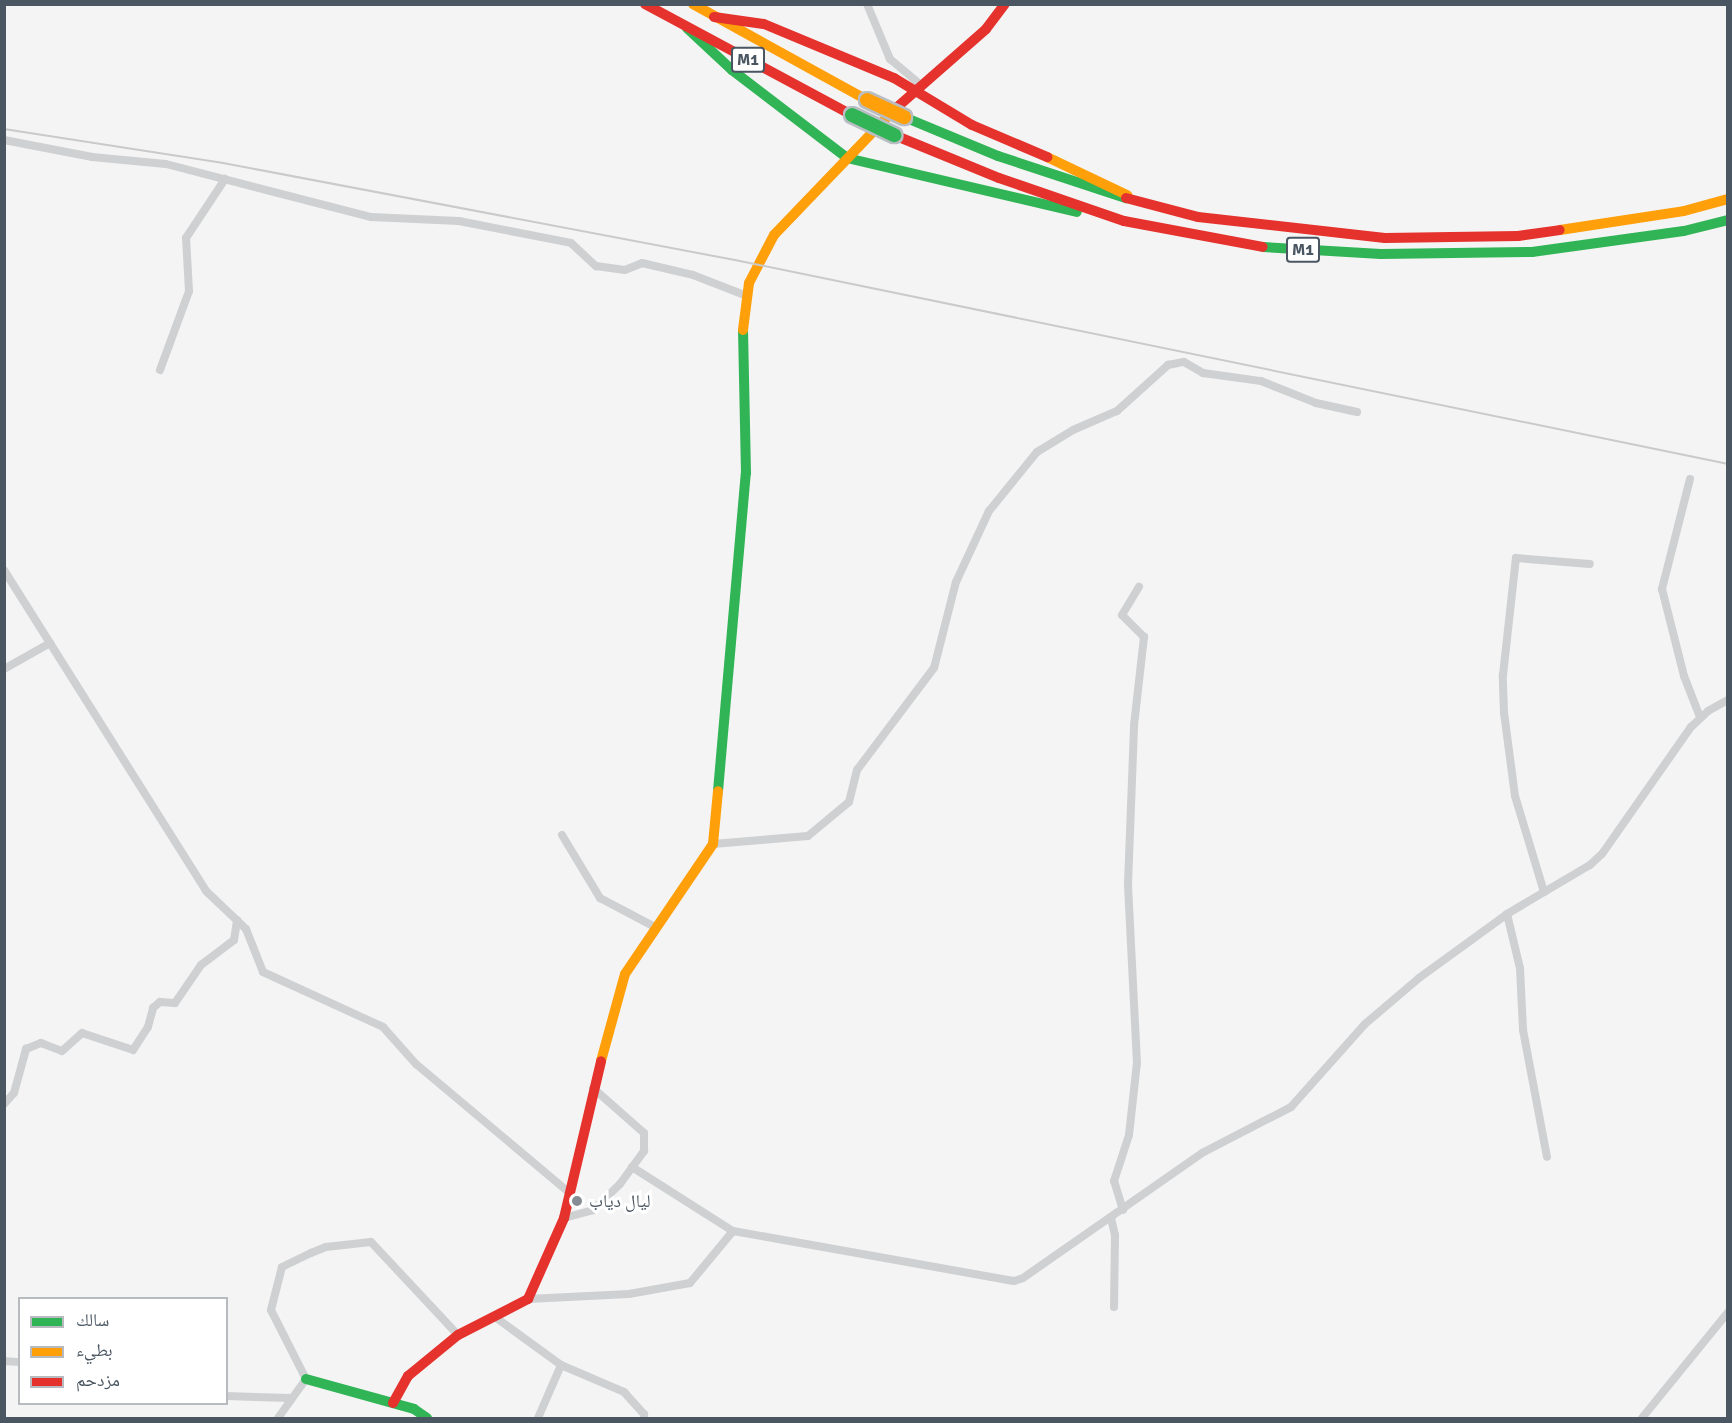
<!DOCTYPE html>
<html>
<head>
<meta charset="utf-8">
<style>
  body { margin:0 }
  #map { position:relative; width:1732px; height:1423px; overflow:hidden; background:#f4f4f4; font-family:Signika,"Noto Naskh Arabic",sans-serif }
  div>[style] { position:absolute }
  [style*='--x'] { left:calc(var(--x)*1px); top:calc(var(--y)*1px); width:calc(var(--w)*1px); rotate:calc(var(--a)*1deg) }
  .street>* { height:8px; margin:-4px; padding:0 4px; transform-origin:4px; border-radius:4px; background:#ced0d2 }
  .fast>* { height:10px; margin:-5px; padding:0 5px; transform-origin:5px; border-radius:5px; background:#30b455 }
  .slow>* { height:10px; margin:-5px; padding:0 5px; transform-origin:5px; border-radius:5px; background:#ff9f0a }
  .jam>* { height:10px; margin:-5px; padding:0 5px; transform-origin:5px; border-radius:5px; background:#e5322d }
  .rail>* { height:2px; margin:-1px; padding:0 1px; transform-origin:1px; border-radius:1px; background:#c9cacc }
  .bridges { filter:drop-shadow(2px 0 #b9bec3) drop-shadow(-2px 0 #b9bec3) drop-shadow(0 2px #b9bec3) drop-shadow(0 -2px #b9bec3) }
  .fast-bridge>* { height:14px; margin:-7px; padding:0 7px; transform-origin:7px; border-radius:7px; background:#30b455 }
  .slow-bridge>* { height:14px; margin:-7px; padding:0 7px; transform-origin:7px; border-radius:7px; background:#ff9f0a }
  .dots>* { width:16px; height:16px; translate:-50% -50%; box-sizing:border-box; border:3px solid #fff; border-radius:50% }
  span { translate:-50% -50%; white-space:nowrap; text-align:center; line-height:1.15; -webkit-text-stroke:6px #fff; paint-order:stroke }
  .shield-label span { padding:2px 4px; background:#fff; border:2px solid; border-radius:4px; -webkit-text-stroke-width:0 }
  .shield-label { font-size:16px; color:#4a5661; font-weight:700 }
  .poi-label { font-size:18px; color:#4a5661 }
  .left { translate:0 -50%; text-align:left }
  .frame { position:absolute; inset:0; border:6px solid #4a5661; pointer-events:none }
  .legend { position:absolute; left:18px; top:1297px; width:210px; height:108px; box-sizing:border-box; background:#fff; border:2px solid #b7bbc0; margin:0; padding:8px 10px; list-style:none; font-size:18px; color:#4a5661 }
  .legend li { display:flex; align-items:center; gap:12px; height:30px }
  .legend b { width:30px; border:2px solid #b7bbc0 }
</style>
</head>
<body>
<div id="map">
  <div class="street">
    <div style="--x:867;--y:4;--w:60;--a:67.3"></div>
    <div style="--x:890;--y:59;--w:40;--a:40"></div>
    <div style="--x:4;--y:140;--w:90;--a:10.9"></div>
    <div style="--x:92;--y:157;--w:74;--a:5.4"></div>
    <div style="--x:166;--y:164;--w:212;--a:14.5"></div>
    <div style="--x:371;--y:217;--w:88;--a:2.6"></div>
    <div style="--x:459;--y:221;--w:114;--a:11.1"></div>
    <div style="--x:571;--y:243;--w:34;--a:43"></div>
    <div style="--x:596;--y:266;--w:29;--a:8"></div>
    <div style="--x:625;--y:270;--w:18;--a:-22"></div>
    <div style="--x:642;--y:263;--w:52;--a:13.2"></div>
    <div style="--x:693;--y:275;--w:58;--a:21.3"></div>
    <div style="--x:160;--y:370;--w:84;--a:-69.8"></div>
    <div style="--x:189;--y:291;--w:53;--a:-93.2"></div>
    <div style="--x:186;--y:238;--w:71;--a:-56.5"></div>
    <div style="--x:1690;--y:479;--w:114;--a:104.3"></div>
    <div style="--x:1662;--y:589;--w:90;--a:75.8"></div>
    <div style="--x:1684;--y:676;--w:44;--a:68.7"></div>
    <div style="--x:4;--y:570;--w:379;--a:57.8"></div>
    <div style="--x:206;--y:891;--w:55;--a:43.5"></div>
    <div style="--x:246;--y:929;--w:46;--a:68.4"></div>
    <div style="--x:263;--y:972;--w:132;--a:24.6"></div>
    <div style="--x:383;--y:1027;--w:50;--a:48.3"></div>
    <div style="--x:416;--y:1064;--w:201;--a:40"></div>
    <div style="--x:4;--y:669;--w:53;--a:-29.5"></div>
    <div style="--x:562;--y:835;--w:74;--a:58.9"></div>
    <div style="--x:600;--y:898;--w:64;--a:27.8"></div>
    <div style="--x:713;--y:844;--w:95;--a:-4.8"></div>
    <div style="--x:808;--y:836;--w:53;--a:-39.7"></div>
    <div style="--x:849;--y:802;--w:33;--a:-76"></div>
    <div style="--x:857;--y:770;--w:128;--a:-53"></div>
    <div style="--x:934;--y:668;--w:89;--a:-75.7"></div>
    <div style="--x:956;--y:582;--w:78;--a:-65.1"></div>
    <div style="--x:989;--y:511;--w:76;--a:-50.9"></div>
    <div style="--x:1037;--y:452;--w:42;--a:-31.4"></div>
    <div style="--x:1073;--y:430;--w:48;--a:-23.4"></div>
    <div style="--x:1117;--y:411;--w:69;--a:-42"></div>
    <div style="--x:1168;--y:365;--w:16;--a:-11"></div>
    <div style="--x:1184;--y:362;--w:22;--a:30"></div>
    <div style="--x:1203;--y:373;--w:59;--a:7.9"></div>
    <div style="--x:1261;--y:381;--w:59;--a:21.8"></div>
    <div style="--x:1316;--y:403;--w:42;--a:12.4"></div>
    <div style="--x:1544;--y:892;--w:100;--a:-106.8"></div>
    <div style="--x:1515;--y:796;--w:84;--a:-97.5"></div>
    <div style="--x:1504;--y:713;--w:38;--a:-92"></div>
    <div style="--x:1503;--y:675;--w:118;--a:-83.7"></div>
    <div style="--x:1516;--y:558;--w:74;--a:4.6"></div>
    <div style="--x:1507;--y:914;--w:56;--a:76.5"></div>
    <div style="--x:1520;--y:968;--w:62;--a:87.2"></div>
    <div style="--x:1523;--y:1030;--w:129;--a:79.3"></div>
    <div style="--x:4;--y:1104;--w:15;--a:-48"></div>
    <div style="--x:14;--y:1093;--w:46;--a:-74.7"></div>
    <div style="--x:26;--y:1049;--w:16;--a:-22"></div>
    <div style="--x:41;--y:1043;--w:22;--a:21"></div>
    <div style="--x:62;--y:1051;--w:27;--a:-42"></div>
    <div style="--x:82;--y:1033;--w:54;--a:18.4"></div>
    <div style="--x:133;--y:1050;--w:27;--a:-57"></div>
    <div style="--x:148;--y:1027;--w:20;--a:-75"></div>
    <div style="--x:153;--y:1008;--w:9;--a:-41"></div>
    <div style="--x:160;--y:1002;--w:15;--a:4"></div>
    <div style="--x:175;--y:1003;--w:46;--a:-55.6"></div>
    <div style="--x:201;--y:965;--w:41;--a:-37.1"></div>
    <div style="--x:234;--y:940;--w:20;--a:-81"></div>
    <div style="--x:632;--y:1167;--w:120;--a:32.4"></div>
    <div style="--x:1123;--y:1210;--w:30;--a:-107"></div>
    <div style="--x:1114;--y:1181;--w:48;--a:-71.9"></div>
    <div style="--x:1129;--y:1135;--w:72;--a:-83.7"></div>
    <div style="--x:1137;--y:1063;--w:179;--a:-92.9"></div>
    <div style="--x:1128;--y:884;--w:159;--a:-87.8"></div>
    <div style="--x:1134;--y:725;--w:89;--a:-83.5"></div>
    <div style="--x:1144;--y:637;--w:31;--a:-135"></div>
    <div style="--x:1122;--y:615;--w:33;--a:-59"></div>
    <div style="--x:564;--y:1218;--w:30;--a:-15"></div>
    <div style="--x:593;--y:1210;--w:37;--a:-44"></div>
    <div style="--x:620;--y:1184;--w:41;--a:-54"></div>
    <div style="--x:644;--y:1151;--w:18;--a:-90"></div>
    <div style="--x:644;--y:1133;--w:68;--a:-138.6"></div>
    <div style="--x:1111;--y:1218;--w:17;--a:77"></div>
    <div style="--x:1115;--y:1235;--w:72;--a:90.8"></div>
    <div style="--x:528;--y:1299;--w:101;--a:-2.8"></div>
    <div style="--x:629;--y:1294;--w:62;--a:-10.2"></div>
    <div style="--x:690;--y:1283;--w:67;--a:-50.4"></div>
    <div style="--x:733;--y:1231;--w:285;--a:10.1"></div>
    <div style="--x:1014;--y:1281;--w:9;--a:-18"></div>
    <div style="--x:1023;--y:1278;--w:218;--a:-34.9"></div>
    <div style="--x:1202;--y:1153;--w:100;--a:-27.3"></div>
    <div style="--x:1291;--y:1107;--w:111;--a:-48.3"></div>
    <div style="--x:1365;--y:1024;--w:71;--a:-40.4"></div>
    <div style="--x:1419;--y:978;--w:109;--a:-36"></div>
    <div style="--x:1507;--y:914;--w:96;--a:-30.6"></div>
    <div style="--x:1590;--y:865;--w:16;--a:-43"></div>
    <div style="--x:1602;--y:854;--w:155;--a:-55"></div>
    <div style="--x:1691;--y:727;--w:23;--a:-43"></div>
    <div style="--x:1708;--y:711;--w:23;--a:-29"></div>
    <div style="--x:495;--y:1317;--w:82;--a:36"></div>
    <div style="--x:561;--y:1365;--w:69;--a:23.2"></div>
    <div style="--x:624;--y:1392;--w:30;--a:48"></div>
    <div style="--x:644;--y:1414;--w:4;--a:90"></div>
    <div style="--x:4;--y:1361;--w:16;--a:4"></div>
    <div style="--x:226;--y:1396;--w:65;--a:1.8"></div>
    <div style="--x:278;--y:1418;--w:48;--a:-54.3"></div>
    <div style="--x:306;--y:1379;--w:77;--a:-116.9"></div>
    <div style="--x:271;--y:1310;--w:44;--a:-75.7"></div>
    <div style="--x:282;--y:1267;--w:32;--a:-26"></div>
    <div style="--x:311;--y:1253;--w:16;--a:-22"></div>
    <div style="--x:326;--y:1247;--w:45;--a:-6.3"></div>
    <div style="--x:371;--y:1242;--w:127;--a:46.9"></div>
    <div style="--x:538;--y:1418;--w:58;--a:-66.5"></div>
    <div style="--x:1642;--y:1418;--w:136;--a:-50.9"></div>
  </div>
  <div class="fast">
    <div style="--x:687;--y:28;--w:62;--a:43"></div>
    <div style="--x:732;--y:70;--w:145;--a:37.4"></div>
    <div style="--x:847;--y:158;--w:236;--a:13.2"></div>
    <div style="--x:904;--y:117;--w:102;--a:22.5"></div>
    <div style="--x:998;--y:156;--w:135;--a:18.2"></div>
    <div style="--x:1263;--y:247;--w:118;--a:3.4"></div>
    <div style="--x:1381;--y:254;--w:151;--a:-0.8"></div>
    <div style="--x:1532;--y:252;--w:153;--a:-7.9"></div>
    <div style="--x:1684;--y:231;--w:45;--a:-14"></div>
    <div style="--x:718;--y:791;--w:319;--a:-85"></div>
    <div style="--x:746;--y:473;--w:143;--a:-91.2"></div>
    <div style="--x:306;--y:1379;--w:112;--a:15.5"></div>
    <div style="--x:414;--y:1409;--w:16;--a:35"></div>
  </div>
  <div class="slow">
    <div style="--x:693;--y:4;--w:199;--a:28.9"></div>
    <div style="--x:1047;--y:157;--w:89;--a:25.4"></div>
    <div style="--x:1560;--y:230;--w:125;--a:-8.7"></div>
    <div style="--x:1684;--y:211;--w:46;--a:-15.3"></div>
    <div style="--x:743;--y:330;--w:47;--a:-82.7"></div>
    <div style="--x:749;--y:283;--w:54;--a:-62.5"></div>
    <div style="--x:774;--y:235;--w:175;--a:-46.2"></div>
    <div style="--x:601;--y:1061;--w:90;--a:-74.6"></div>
    <div style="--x:625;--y:974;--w:157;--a:-55.9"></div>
    <div style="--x:713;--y:844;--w:53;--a:-84.6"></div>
  </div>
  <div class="jam">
    <div style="--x:645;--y:4;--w:235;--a:28.2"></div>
    <div style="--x:714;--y:17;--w:50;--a:8"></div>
    <div style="--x:764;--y:24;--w:141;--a:22.6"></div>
    <div style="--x:894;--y:78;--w:91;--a:31.1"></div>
    <div style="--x:972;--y:125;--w:82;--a:23.1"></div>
    <div style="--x:895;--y:109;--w:121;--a:-41.3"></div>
    <div style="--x:986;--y:29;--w:31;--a:-53"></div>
    <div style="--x:894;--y:135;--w:113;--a:22.3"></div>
    <div style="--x:999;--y:178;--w:132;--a:19"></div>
    <div style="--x:1124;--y:221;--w:141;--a:10.6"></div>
    <div style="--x:1126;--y:198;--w:74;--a:14.8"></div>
    <div style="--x:1198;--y:217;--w:188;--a:6.4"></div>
    <div style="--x:1385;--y:238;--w:133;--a:-0.9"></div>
    <div style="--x:1518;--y:236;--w:42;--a:-8.1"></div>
    <div style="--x:393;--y:1403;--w:31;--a:-61"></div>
    <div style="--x:408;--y:1376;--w:65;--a:-39.4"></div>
    <div style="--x:458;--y:1335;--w:79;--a:-27.2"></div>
    <div style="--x:528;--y:1299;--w:89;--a:-66"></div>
    <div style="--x:564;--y:1218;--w:161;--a:-76.7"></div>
  </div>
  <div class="rail">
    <div style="--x:4;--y:129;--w:222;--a:8.8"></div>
    <div style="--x:223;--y:163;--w:521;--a:10.73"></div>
    <div style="--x:735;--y:260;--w:1014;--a:11.61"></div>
  </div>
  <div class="bridges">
    <div class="fast-bridge">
      <div style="--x:852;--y:115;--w:47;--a:25.5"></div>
    </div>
    <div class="slow-bridge">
      <div style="--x:867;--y:100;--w:41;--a:24.7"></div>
    </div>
  </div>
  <div class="dots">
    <div style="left:577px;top:1201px;background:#868d94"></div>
  </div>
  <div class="shield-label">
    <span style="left:748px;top:60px">M1</span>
    <span style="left:1303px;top:250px">M1</span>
  </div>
  <div class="poi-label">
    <span class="left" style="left:589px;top:1201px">ليال دياب</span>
  </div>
  <div class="frame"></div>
  <ul class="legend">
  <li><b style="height:8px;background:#30b455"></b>سالك</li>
  <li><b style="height:8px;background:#ff9f0a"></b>بطيء</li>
  <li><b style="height:8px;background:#e5322d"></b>مزدحم</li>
  </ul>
</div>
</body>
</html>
